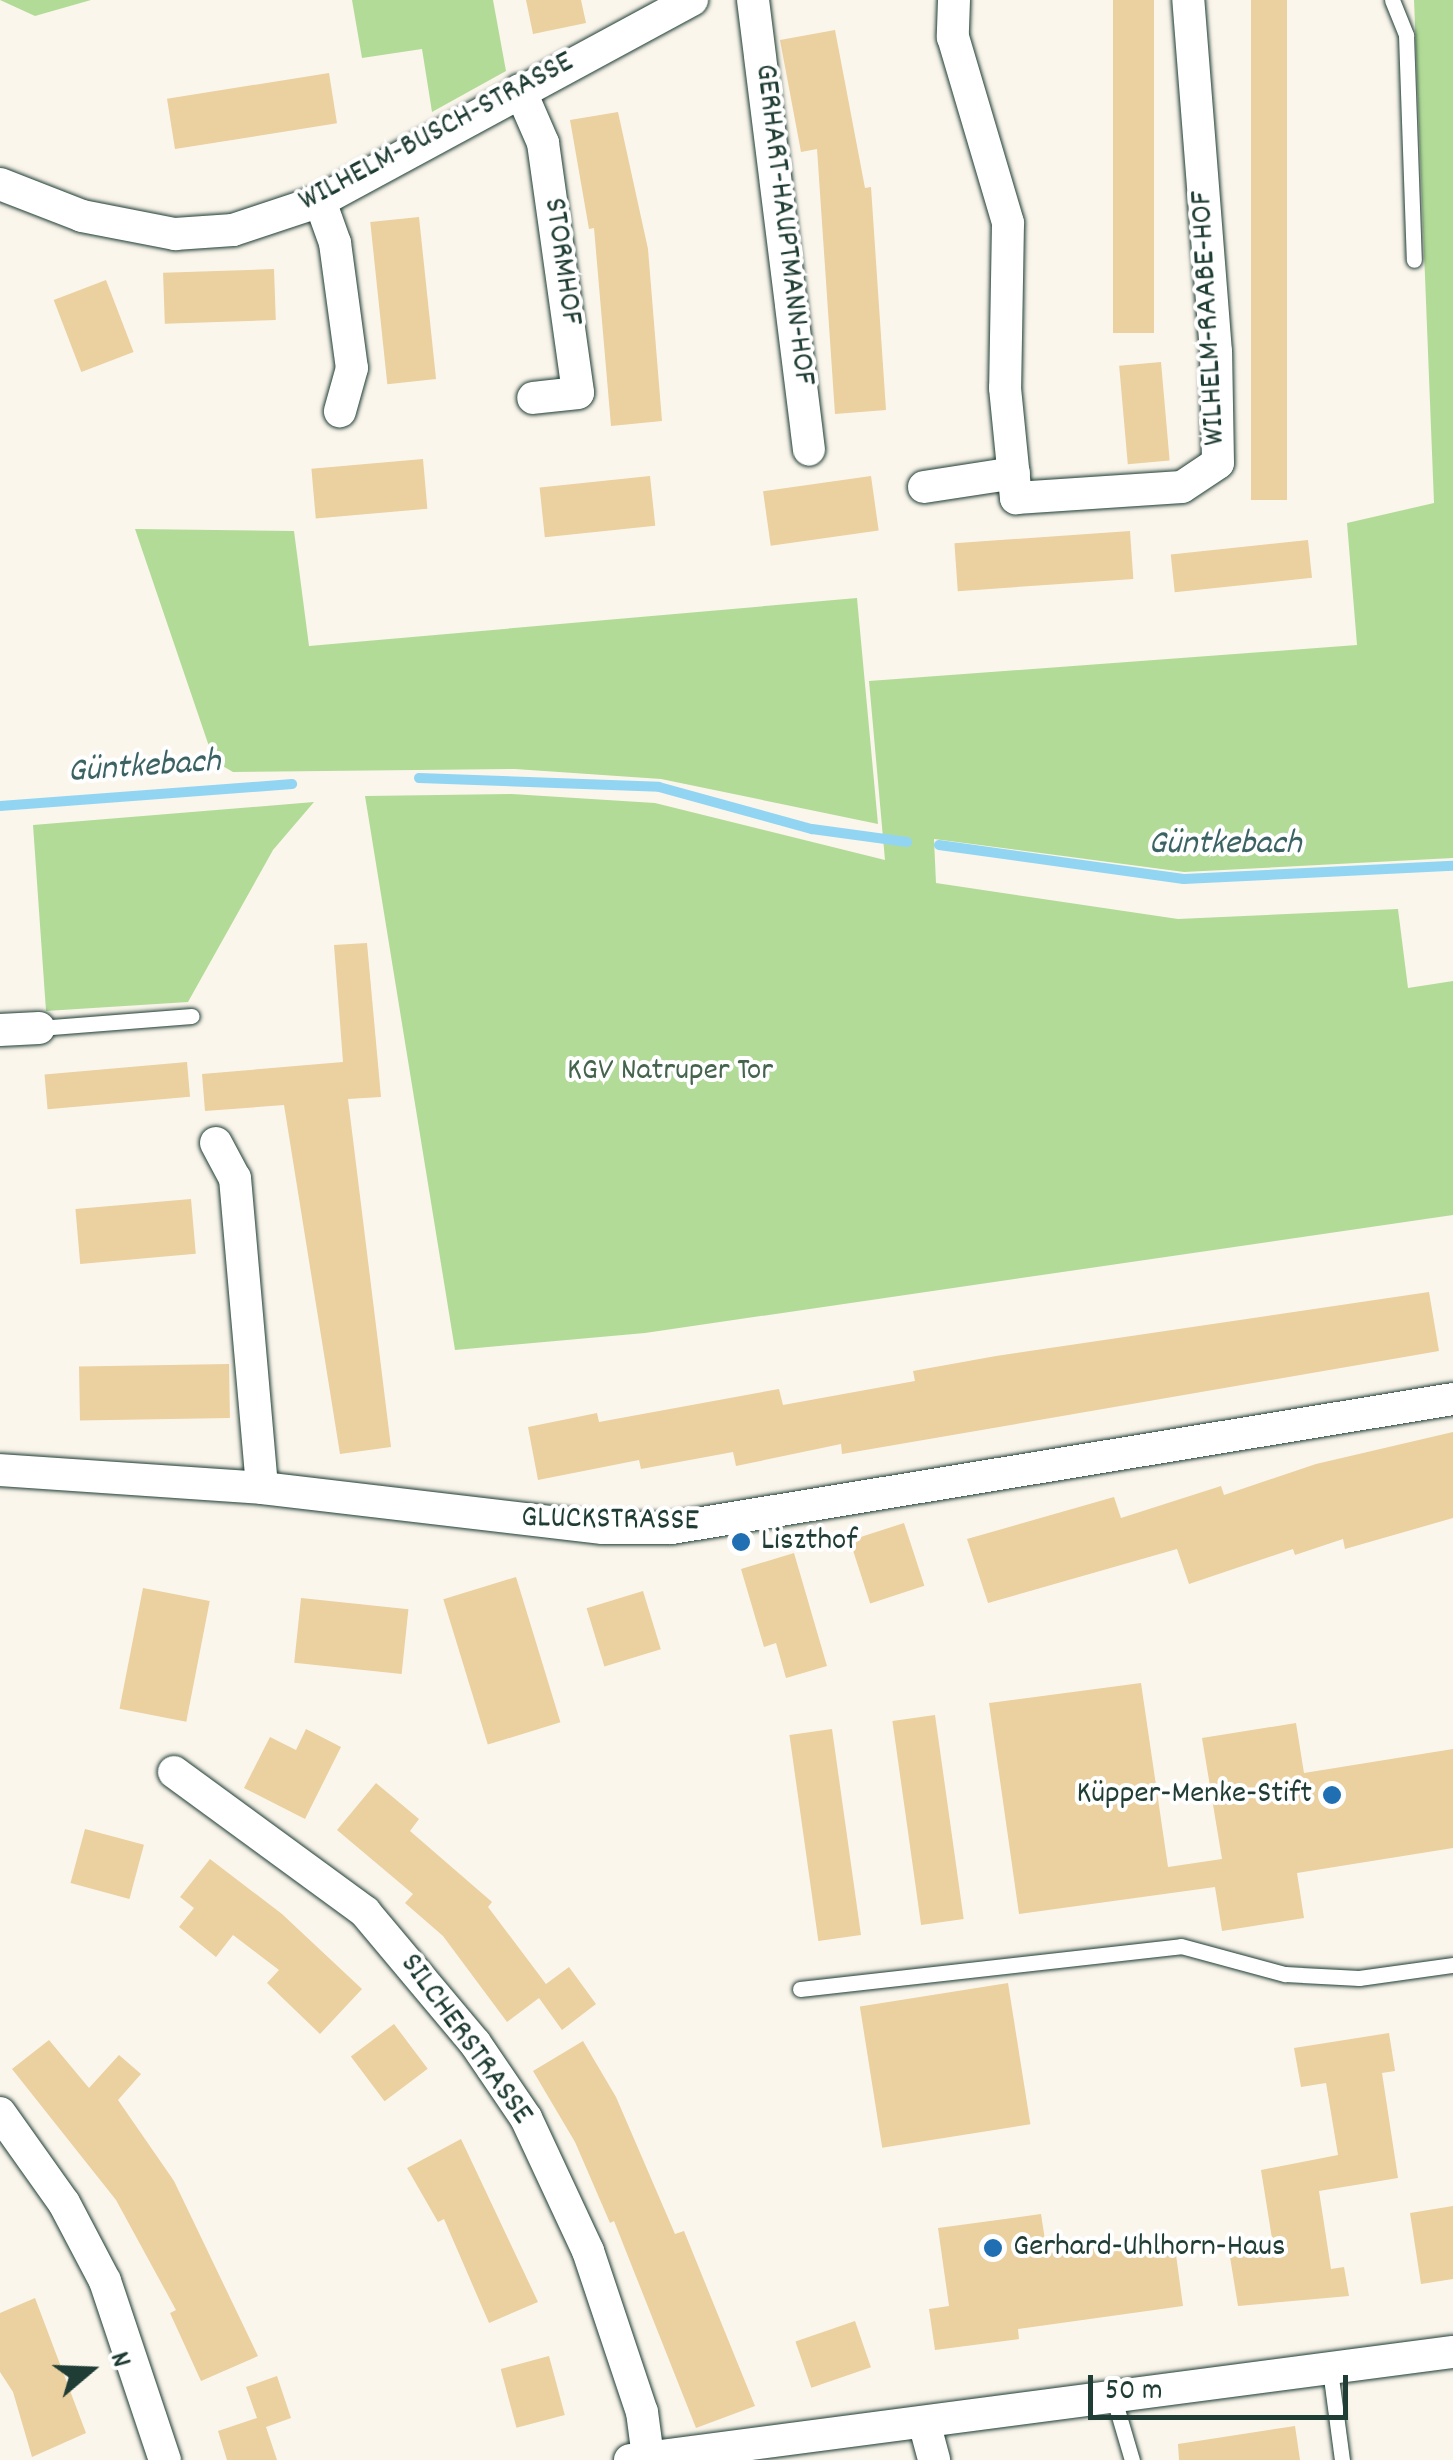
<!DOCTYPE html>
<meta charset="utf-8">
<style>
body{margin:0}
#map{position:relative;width:1453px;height:2460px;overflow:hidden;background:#fbf6ec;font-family:Dekko,sans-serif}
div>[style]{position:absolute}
.green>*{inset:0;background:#b2db98}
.stream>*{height:10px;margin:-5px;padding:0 5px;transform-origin:5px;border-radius:5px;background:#92d5f3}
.building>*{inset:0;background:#ebd0a0;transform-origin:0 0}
.roads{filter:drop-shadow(0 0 2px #1f3d34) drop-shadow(0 0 2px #1f3d34)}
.service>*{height:15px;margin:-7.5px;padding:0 7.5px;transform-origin:7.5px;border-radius:7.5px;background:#fff}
.minor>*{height:32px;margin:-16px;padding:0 16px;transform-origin:16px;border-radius:16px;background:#fff}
.dots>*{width:28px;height:28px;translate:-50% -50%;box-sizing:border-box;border:5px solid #fff;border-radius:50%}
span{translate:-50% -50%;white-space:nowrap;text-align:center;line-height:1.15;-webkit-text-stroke:8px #fff;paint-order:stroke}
.street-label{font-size:32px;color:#1f3d34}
.park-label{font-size:32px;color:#44644d}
.poi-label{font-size:32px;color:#1f3d34}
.left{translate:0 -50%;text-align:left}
.right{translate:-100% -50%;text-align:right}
.water-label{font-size:35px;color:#3c6364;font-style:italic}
.north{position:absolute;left:40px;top:2320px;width:100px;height:100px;-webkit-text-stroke:8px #fff;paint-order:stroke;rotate:71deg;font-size:28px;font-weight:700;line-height:40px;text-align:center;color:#1f3d34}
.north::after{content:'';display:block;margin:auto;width:35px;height:45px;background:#1f3d34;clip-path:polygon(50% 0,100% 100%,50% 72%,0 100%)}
.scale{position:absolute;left:1088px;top:2375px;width:260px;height:45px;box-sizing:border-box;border:5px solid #1f3d34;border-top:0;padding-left:12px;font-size:30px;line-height:35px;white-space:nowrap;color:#1f3d34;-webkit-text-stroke:8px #fff;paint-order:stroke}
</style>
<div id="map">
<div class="green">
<i style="clip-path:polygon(0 0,91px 0,35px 16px)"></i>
<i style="clip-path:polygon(352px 0,493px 0,506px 71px,432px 112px,422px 49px,362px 58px)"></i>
<i style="clip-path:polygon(1414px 0,1453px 0,1453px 858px,1184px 872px,934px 839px,936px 883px,1178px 919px,1398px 909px,1408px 988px,1453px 981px,1453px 1215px,645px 1333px,455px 1350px,365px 796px,512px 794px,655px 803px,885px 860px,869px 681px,1357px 645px,1347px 523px,1434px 503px)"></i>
<i style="clip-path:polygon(135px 529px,294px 531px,309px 646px,857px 598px,878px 824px,661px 779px,515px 769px,233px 772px,214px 761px)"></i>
<i style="clip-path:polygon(314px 802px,273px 850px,188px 1002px,46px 1011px,33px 825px)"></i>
</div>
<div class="stream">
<i style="left:419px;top:778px;width:240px;rotate:2.1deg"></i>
<i style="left:659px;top:787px;width:159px;rotate:15.4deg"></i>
<i style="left:812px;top:829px;width:96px;rotate:7.8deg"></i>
<i style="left:0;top:806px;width:293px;rotate:-4.3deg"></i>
<i style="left:939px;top:845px;width:247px;rotate:7.9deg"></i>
<i style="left:1184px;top:879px;width:269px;rotate:-2.8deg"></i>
</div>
<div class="building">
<i style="clip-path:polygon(526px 0,581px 0,586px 23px,533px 34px)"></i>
<i style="left:1113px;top:0;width:41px;height:333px"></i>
<i style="left:1251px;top:0;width:36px;height:500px"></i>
<i style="clip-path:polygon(835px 30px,865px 188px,871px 187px,886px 410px,835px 414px,817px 149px,801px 152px,780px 40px)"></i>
<i style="left:329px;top:73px;width:51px;height:164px;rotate:81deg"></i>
<i style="clip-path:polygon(618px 112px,648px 249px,662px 421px,611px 426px,594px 228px,589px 229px,570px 120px)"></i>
<i style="left:419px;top:217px;width:163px;height:49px;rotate:84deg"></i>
<i style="left:274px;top:269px;width:51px;height:111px;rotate:88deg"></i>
<i style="left:106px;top:280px;width:77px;height:56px;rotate:69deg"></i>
<i style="left:1161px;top:362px;width:99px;height:42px;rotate:85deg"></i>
<i style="left:423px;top:459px;width:50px;height:112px;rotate:85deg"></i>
<i style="left:650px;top:476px;width:50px;height:111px;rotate:84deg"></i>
<i style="left:871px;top:476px;width:55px;height:109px;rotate:82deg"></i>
<i style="left:1130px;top:531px;width:48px;height:176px;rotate:86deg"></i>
<i style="left:1308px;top:540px;width:38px;height:138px;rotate:84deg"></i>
<i style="clip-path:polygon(367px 943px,381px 1097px,348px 1099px,391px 1447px,340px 1454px,284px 1105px,205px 1111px,202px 1074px,343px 1062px,334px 945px)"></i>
<i style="left:187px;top:1062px;width:35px;height:143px;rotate:85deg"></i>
<i style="left:191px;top:1199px;width:55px;height:116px;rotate:85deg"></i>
<i style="clip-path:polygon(1429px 1292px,1439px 1351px,842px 1454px,841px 1444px,736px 1466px,733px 1452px,641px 1469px,639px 1460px,538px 1480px,528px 1427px,597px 1413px,599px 1422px,779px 1389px,783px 1405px,915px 1381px,913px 1371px,996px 1356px)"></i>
<i style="left:229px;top:1364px;width:54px;height:150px;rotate:89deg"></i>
<i style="clip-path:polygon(1453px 1432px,1453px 1518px,1345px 1549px,1343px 1539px,1295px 1555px,1293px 1549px,1189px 1584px,1177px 1549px,988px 1603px,967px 1539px,1114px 1497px,1121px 1518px,1221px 1486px,1224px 1495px,1316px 1464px)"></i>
<i style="left:904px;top:1523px;width:66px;height:57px;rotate:72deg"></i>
<i style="clip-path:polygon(794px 1553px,827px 1666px,786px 1678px,776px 1643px,764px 1647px,741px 1569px)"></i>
<i style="left:516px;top:1577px;width:152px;height:76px;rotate:73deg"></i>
<i style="left:143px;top:1588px;width:68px;height:123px;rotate:11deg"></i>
<i style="left:643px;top:1591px;width:61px;height:59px;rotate:73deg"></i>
<i style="left:301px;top:1598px;width:108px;height:65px;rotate:6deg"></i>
<i style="clip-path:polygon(1141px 1683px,1168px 1867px,1222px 1859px,1202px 1738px,1296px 1723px,1304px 1773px,1453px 1749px,1453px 1848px,1297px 1873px,1304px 1918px,1222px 1931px,1215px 1887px,1019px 1914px,989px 1703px)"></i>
<i style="left:935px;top:1715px;width:206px;height:43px;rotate:82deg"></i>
<i style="clip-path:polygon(306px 1729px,341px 1747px,305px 1819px,244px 1788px,270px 1737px,296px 1750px)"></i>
<i style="left:832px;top:1729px;width:208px;height:43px;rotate:82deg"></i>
<i style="clip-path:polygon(376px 1783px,419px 1819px,410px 1831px,492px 1902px,488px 1907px,546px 1984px,569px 1967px,596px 2004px,562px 2030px,539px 1998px,507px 2022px,443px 1936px,405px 1903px,413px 1894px,337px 1830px)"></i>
<i style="left:85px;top:1829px;width:61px;height:56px;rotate:15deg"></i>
<i style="clip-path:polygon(210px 1859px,282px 1914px,362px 1989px,320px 2034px,267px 1983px,279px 1970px,233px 1935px,216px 1957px,179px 1927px,194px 1908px,180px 1897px)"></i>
<i style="left:1008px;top:1983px;width:143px;height:150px;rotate:81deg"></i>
<i style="left:394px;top:2024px;width:56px;height:54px;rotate:53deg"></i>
<i style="clip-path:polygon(1389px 2033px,1395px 2071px,1382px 2073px,1398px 2178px,1319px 2191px,1331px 2269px,1344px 2267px,1349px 2296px,1238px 2306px,1230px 2257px,1274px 2251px,1261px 2170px,1338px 2155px,1326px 2083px,1301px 2087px,1294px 2048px)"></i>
<i style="clip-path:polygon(49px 2040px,89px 2088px,119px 2055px,141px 2074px,118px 2100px,174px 2181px,258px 2356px,201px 2381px,170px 2313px,176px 2310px,116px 2200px,12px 2069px)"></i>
<i style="clip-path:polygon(583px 2041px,616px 2097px,675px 2234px,684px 2231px,755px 2406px,696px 2428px,614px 2221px,610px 2223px,575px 2142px,533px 2071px)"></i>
<i style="clip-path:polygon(461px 2139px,538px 2302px,489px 2323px,444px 2219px,438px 2222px,407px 2168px)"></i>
<i style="clip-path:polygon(1453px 2206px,1453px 2279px,1421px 2284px,1410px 2213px)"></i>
<i style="clip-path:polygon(1041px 2214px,1047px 2253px,1174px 2240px,1183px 2306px,1018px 2329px,1019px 2339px,935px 2350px,929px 2309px,949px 2306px,938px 2228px)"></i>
<i style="clip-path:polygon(35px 2298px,86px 2433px,32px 2457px,13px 2392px,0 2372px,0 2313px)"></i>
<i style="left:855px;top:2321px;width:49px;height:63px;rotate:71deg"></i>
<i style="left:549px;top:2356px;width:61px;height:50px;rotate:75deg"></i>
<i style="clip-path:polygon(277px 2376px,291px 2418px,266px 2427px,277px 2460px,227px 2460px,218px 2431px,257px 2418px,246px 2387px)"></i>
<i style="clip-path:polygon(1295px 2426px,1300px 2460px,1179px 2460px,1178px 2444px)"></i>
</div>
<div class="roads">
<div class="service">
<i style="left:1392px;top:0;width:38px;rotate:68deg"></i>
<i style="left:1406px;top:35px;width:225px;rotate:88deg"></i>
<i style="left:39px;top:1028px;width:153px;rotate:-4.5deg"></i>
<i style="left:800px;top:1989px;width:383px;rotate:-6.4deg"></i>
<i style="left:1181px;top:1946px;width:108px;rotate:15.1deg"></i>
<i style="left:1285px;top:1974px;width:74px;rotate:3.1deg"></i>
<i style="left:1359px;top:1978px;width:95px;rotate:-7.9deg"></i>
<i style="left:1330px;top:2370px;width:91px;rotate:82.4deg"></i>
<i style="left:1114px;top:2399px;width:64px;rotate:73.6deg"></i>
</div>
<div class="minor">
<i style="left:753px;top:0;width:453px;rotate:82.9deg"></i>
<i style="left:954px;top:0;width:37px;rotate:92deg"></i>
<i style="left:953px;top:37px;width:194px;rotate:73.5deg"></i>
<i style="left:1008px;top:223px;width:165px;rotate:91deg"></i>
<i style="left:1005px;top:388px;width:111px;rotate:84.3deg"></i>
<i style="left:1016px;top:498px;width:166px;rotate:-3.8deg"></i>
<i style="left:1182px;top:487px;width:43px;rotate:-33.7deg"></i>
<i style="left:1218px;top:463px;width:111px;rotate:-91deg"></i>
<i style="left:1216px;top:352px;width:353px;rotate:-94.5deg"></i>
<i style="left:520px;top:90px;width:58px;rotate:66.5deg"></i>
<i style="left:543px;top:143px;width:252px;rotate:82deg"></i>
<i style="left:578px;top:393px;width:45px;rotate:173.7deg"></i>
<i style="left:0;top:184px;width:88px;rotate:21.3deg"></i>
<i style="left:82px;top:216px;width:95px;rotate:11deg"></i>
<i style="left:175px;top:234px;width:58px;rotate:-3.9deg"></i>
<i style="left:233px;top:230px;width:92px;rotate:-18.4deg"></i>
<i style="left:320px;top:201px;width:423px;rotate:-28.4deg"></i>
<i style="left:320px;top:201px;width:45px;rotate:70.3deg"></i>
<i style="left:335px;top:243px;width:126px;rotate:82.3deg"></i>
<i style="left:352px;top:368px;width:45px;rotate:105.6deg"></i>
<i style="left:924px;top:487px;width:91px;rotate:-8.8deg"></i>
<i style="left:0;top:1030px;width:39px;rotate:-3deg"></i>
<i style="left:216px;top:1143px;width:40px;rotate:62deg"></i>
<i style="left:235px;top:1178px;width:311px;rotate:85deg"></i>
<i style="left:0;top:1470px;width:263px;rotate:3.9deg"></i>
<i style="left:262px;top:1488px;width:343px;rotate:6.7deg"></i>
<i style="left:603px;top:1528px;width:69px"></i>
<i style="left:672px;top:1528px;width:792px;rotate:-9.38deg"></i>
<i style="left:174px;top:1772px;width:237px;rotate:36.2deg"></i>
<i style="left:365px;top:1912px;width:171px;rotate:50deg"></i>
<i style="left:475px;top:2043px;width:91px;rotate:55.8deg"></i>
<i style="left:526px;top:2118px;width:147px;rotate:65deg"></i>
<i style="left:588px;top:2251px;width:170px;rotate:71.5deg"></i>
<i style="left:642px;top:2412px;width:45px;rotate:82.4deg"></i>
<i style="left:0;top:2113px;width:110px;rotate:54.6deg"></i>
<i style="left:64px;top:2203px;width:88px;rotate:62.3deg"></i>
<i style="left:105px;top:2281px;width:189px;rotate:71.5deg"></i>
<i style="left:924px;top:2422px;width:39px;rotate:75deg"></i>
<i style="left:630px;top:2460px;width:830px;rotate:-7.48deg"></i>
</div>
</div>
<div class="dots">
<i style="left:741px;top:1542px;background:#1f6fb2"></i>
<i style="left:1332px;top:1795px;background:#1f6fb2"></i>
<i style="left:993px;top:2248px;background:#1f6fb2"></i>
</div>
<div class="street-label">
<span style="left:437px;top:133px;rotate:-28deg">WILHELM-BUSCH-STRASSE</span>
<span style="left:783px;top:225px;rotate:83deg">GERHART-HAUPTMANN-HOF</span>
<span style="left:561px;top:262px;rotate:82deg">STORMHOF</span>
<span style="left:1210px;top:318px;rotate:-93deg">WILHELM-RAABE-HOF</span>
<span style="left:610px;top:1521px;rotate:1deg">GLUCKSTRASSE</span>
<span style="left:465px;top:2040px;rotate:54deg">SILCHERSTRASSE</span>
</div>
<div class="park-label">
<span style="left:670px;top:1072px">KGV Natruper Tor</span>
</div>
<div class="poi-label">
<span class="left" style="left:761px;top:1542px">Liszthof</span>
<span class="right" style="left:1312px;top:1795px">Küpper-Menke-Stift</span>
<span class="left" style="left:1013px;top:2248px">Gerhard-Uhlhorn-Haus</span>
</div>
<div class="water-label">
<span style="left:144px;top:768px;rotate:-4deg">Güntkebach</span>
<span style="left:1225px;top:845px">Güntkebach</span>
</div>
<div class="north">N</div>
<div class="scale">50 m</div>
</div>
